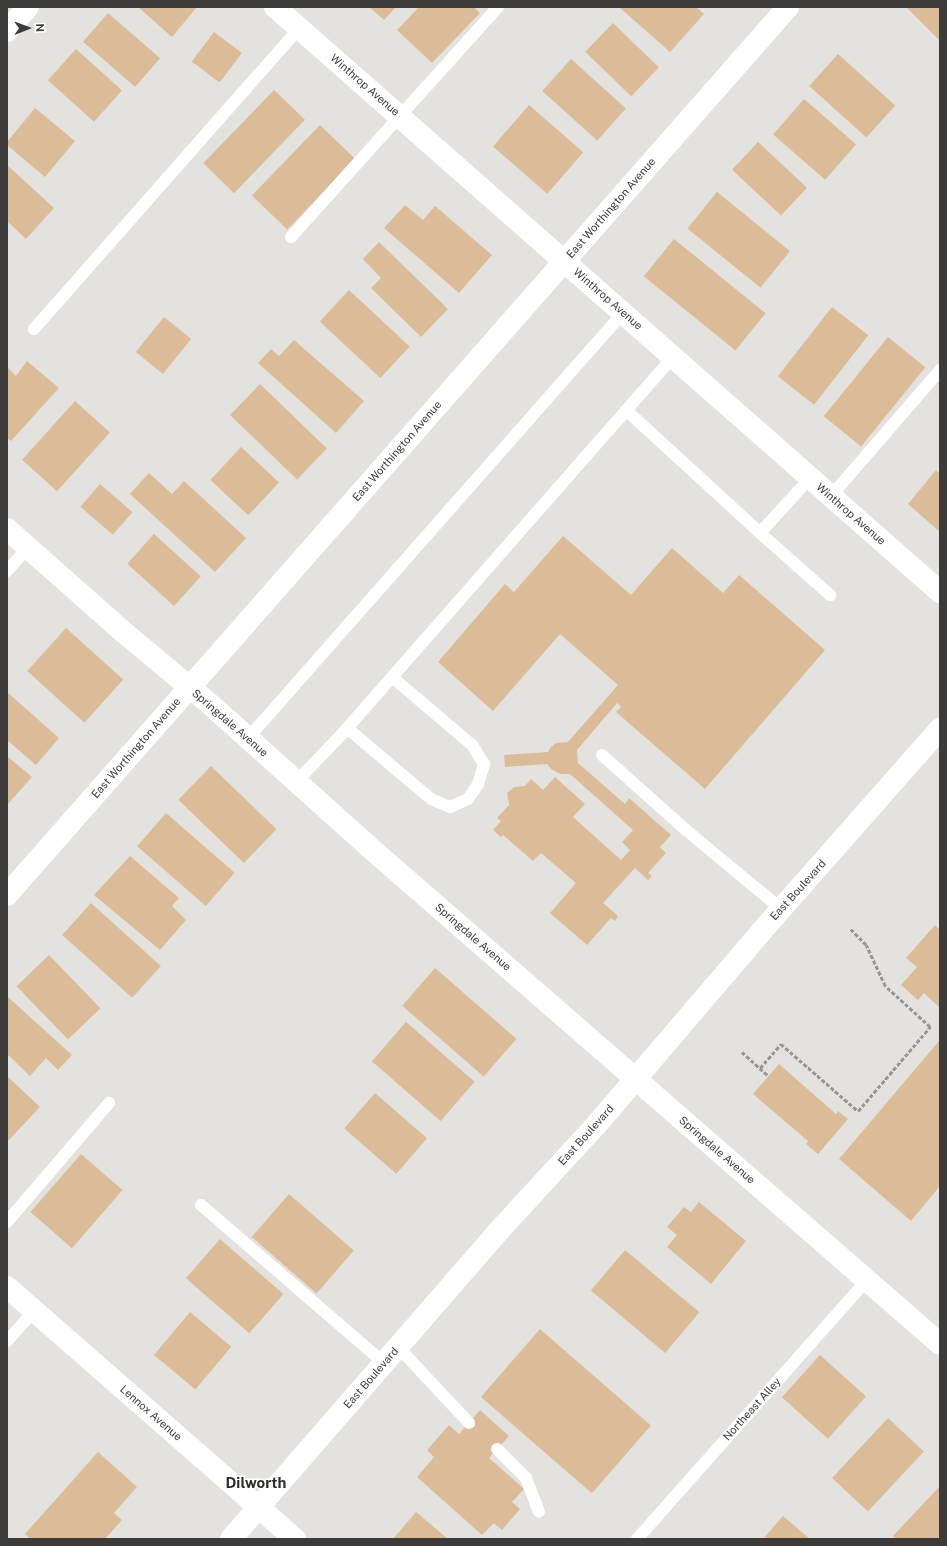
<!DOCTYPE html>
<style>
body{margin:0}
#map{position:relative;width:947px;height:1546px;overflow:hidden;background:#e3e2de;font-family:"Public Sans",sans-serif}
div>[style]{position:absolute}
.building>*{inset:0;background:#dcbc98;transform-origin:0 0}
.path>*{height:2.5px;margin-top:-1.25px;transform-origin:0;background:repeating-linear-gradient(90deg,#969592 0 4px,transparent 0 6px)}
.lane>*{height:12px;margin:-6px;padding:0 6px;transform-origin:6px;border-radius:6px;background:#fff}
.street>*{height:22px;margin:-11px;padding:0 11px;transform-origin:11px;border-radius:11px;background:#fff}
.secondary>*{height:22px;margin:-11px;padding:0 11px;transform-origin:11px;border-radius:11px;background:#fff}
span{translate:-50% -50%;white-space:nowrap;text-align:center;line-height:1.15;-webkit-text-stroke:3px #fff;paint-order:stroke}
.street-label{font-size:11px;color:#3c3b3a}
.district-label{font-size:15px;color:#2d2c2a;font-weight:700}
.frame{position:absolute;inset:0;border:8px solid #3c3b3a;pointer-events:none}
.north{position:absolute;left:8px;top:8px;width:40px;height:40px;-webkit-text-stroke:3px #fff;paint-order:stroke;rotate:89deg;font-size:11px;font-weight:700;line-height:16px;text-align:center;color:#3c3b3a}
.north::after{content:'';display:block;margin:auto;width:14px;height:18px;background:#3c3b3a;clip-path:polygon(50% 0,100% 100%,50% 72%,0 100%)}
</style>
<div id="map">
<div class="building">
<i style="clip-path:polygon(138px 7px,197px 7px,172px 37px)"></i>
<i style="clip-path:polygon(369px 7px,396px 7px,384px 20px)"></i>
<i style="clip-path:polygon(419px 7px,474px 7px,480px 13px,432px 63px,397px 30px)"></i>
<i style="clip-path:polygon(619px 7px,696px 7px,704px 14px,670px 52px)"></i>
<i style="clip-path:polygon(906px 7px,940px 7px,940px 41px)"></i>
<i style="left:108px;top:13px;width:69px;height:38px;rotate:41deg"></i>
<i style="left:613px;top:23px;width:64px;height:40px;rotate:44deg"></i>
<i style="left:214px;top:32px;width:35px;height:37px;rotate:37deg"></i>
<i style="left:76px;top:49px;width:62px;height:42px;rotate:42deg"></i>
<i style="left:838px;top:54px;width:77px;height:43px;rotate:42deg"></i>
<i style="left:571px;top:59px;width:74px;height:43px;rotate:42deg"></i>
<i style="left:274px;top:90px;width:43px;height:102px;rotate:44deg"></i>
<i style="left:804px;top:99px;width:69px;height:47px;rotate:41deg"></i>
<i style="left:529px;top:105px;width:72px;height:55px;rotate:41deg"></i>
<i style="clip-path:polygon(35px 108px,75px 141px,45px 177px,7px 145px,7px 142px)"></i>
<i style="left:320px;top:125px;width:49px;height:98px;rotate:44deg"></i>
<i style="left:758px;top:142px;width:67px;height:38px;rotate:43deg"></i>
<i style="clip-path:polygon(7px 165px,54px 208px,26px 239px,7px 221px)"></i>
<i style="left:717px;top:192px;width:94px;height:47px;rotate:39deg"></i>
<i style="clip-path:polygon(405px 205px,423px 220px,435px 206px,492px 255px,459px 293px,384px 228px)"></i>
<i style="left:674px;top:239px;width:118px;height:48px;rotate:39deg"></i>
<i style="clip-path:polygon(379px 242px,448px 309px,421px 337px,371px 288px,381px 278px,363px 259px)"></i>
<i style="left:349px;top:290px;width:83px;height:43px;rotate:43deg"></i>
<i style="left:832px;top:307px;width:46px;height:88px;rotate:38deg"></i>
<i style="left:164px;top:317px;width:35px;height:45px;rotate:39deg"></i>
<i style="left:888px;top:337px;width:48px;height:102px;rotate:39deg"></i>
<i style="clip-path:polygon(294px 340px,364px 401px,336px 433px,258px 363px,271px 349px,279px 356px)"></i>
<i style="clip-path:polygon(27px 361px,59px 388px,11px 441px,7px 438px,7px 367px,16px 376px)"></i>
<i style="left:260px;top:384px;width:93px;height:43px;rotate:44deg"></i>
<i style="left:75px;top:401px;width:47px;height:79px;rotate:42deg"></i>
<i style="left:241px;top:447px;width:52px;height:45px;rotate:43deg"></i>
<i style="clip-path:polygon(936px 470px,940px 474px,940px 532px,908px 504px)"></i>
<i style="clip-path:polygon(149px 473px,172px 494px,184px 481px,246px 538px,215px 572px,130px 494px)"></i>
<i style="left:100px;top:484px;width:43px;height:30px;rotate:41deg"></i>
<i style="left:154px;top:534px;width:63px;height:40px;rotate:42deg"></i>
<i style="clip-path:polygon(563px 536px,631px 595px,672px 548px,723px 593px,739px 575px,825px 650px,705px 789px,616px 712px,621px 707px,617px 703px,577px 750px,578px 763px,625px 804px,629px 798px,671px 835px,660px 847px,666px 853px,648px 873px,652px 876px,648px 880px,635px 868px,603px 903px,618px 916px,615px 921px,611px 918px,587px 945px,550px 913px,576px 883px,541px 853px,533px 861px,503px 835px,501px 837px,493px 830px,501px 821px,497px 818px,509px 805px,507px 793px,514px 787px,525px 786px,531px 779px,543px 790px,555px 777px,585px 804px,573px 817px,621px 860px,630px 850px,622px 842px,633px 830px,570px 774px,560px 774px,551px 769px,547px 764px,505px 767px,504px 755px,548px 752px,551px 747px,556px 743px,568px 742px,618px 685px,560px 634px,493px 711px,438px 662px,505px 584px,514px 592px)"></i>
<i style="left:66px;top:628px;width:77px;height:58px;rotate:42deg"></i>
<i style="clip-path:polygon(7px 692px,59px 738px,36px 765px,7px 740px)"></i>
<i style="clip-path:polygon(7px 756px,32px 777px,7px 805px)"></i>
<i style="left:211px;top:766px;width:91px;height:47px;rotate:44deg"></i>
<i style="left:166px;top:813px;width:91px;height:44px;rotate:41deg"></i>
<i style="clip-path:polygon(130px 856px,179px 898px,172px 906px,186px 920px,160px 950px,94px 895px)"></i>
<i style="left:91px;top:903px;width:94px;height:43px;rotate:42deg"></i>
<i style="clip-path:polygon(935px 925px,940px 930px,940px 1008px,924px 993px,918px 1000px,901px 985px,917px 967px,906px 958px)"></i>
<i style="left:49px;top:955px;width:74px;height:45px;rotate:46deg"></i>
<i style="left:435px;top:968px;width:108px;height:50px;rotate:41deg"></i>
<i style="clip-path:polygon(8px 997px,72px 1055px,58px 1070px,46px 1058px,30px 1076px,7px 1054px)"></i>
<i style="left:406px;top:1022px;width:91px;height:52px;rotate:41deg"></i>
<i style="clip-path:polygon(939px 1041px,940px 1186px,911px 1221px,839px 1159px)"></i>
<i style="clip-path:polygon(779px 1064px,836px 1114px,838px 1111px,848px 1119px,818px 1154px,806px 1144px,808px 1141px,753px 1094px)"></i>
<i style="clip-path:polygon(7px 1076px,40px 1107px,7px 1142px)"></i>
<i style="left:375px;top:1093px;width:69px;height:47px;rotate:41deg"></i>
<i style="left:81px;top:1154px;width:55px;height:77px;rotate:41deg"></i>
<i style="left:289px;top:1194px;width:86px;height:57px;rotate:41deg"></i>
<i style="clip-path:polygon(699px 1202px,746px 1241px,711px 1284px,667px 1247px,677px 1235px,667px 1227px,684px 1207px,691px 1212px)"></i>
<i style="left:220px;top:1239px;width:84px;height:52px;rotate:41deg"></i>
<i style="left:625px;top:1250px;width:97px;height:53px;rotate:40deg"></i>
<i style="left:190px;top:1312px;width:54px;height:56px;rotate:40deg"></i>
<i style="left:540px;top:1329px;width:147px;height:90px;rotate:41deg"></i>
<i style="left:820px;top:1355px;width:62px;height:57px;rotate:42deg"></i>
<i style="clip-path:polygon(480px 1410px,509px 1436px,489px 1458px,524px 1489px,512px 1502px,520px 1509px,502px 1530px,494px 1523px,482px 1535px,417px 1477px,434px 1457px,427px 1450px,449px 1425px,459px 1434px)"></i>
<i style="left:888px;top:1418px;width:49px;height:82px;rotate:43deg"></i>
<i style="clip-path:polygon(98px 1452px,137px 1487px,114px 1513px,122px 1520px,105px 1539px,30px 1539px,25px 1534px)"></i>
<i style="clip-path:polygon(940px 1486px,940px 1539px,896px 1539px,893px 1536px)"></i>
<i style="clip-path:polygon(416px 1512px,448px 1539px,393px 1539px)"></i>
<i style="clip-path:polygon(783px 1516px,810px 1539px,763px 1539px)"></i>
</div>
<div class="path">
<i style="left:742px;top:1052px;width:36px;rotate:42deg"></i>
<i style="left:760px;top:1068px;width:32px;rotate:-49deg"></i>
<i style="left:781px;top:1044px;width:102px;rotate:41deg"></i>
<i style="left:858px;top:1111px;width:111px;rotate:-49.4deg"></i>
<i style="left:930px;top:1027px;width:61px;rotate:-137.7deg"></i>
<i style="left:885px;top:986px;width:45px;rotate:-114.9deg"></i>
<i style="left:866px;top:945px;width:23px;rotate:-135deg"></i>
</div>
<div class="lane">
<i style="left:291px;top:237px;width:309px;rotate:-48deg"></i>
<i style="left:34px;top:329px;width:401px;rotate:-48.6deg"></i>
<i style="left:626px;top:410px;width:182px;rotate:42.5deg"></i>
<i style="left:810px;top:478px;width:74px;rotate:132.3deg"></i>
<i style="left:760px;top:533px;width:94px;rotate:41.5deg"></i>
<i style="left:831px;top:496px;width:167px;rotate:-49.1deg"></i>
<i style="left:7px;top:571px;width:31px;rotate:-48deg"></i>
<i style="left:347px;top:728px;width:110px;rotate:40.2deg"></i>
<i style="left:431px;top:799px;width:21px;rotate:23deg"></i>
<i style="left:450px;top:807px;width:20px;rotate:-24deg"></i>
<i style="left:468px;top:799px;width:18px;rotate:-56deg"></i>
<i style="left:478px;top:784px;width:21px;rotate:-73deg"></i>
<i style="left:484px;top:764px;width:22px;rotate:-122deg"></i>
<i style="left:472px;top:745px;width:105px;rotate:-139.6deg"></i>
<i style="left:248px;top:738px;width:567px;rotate:-48.58deg"></i>
<i style="left:602px;top:755px;width:113px;rotate:41.8deg"></i>
<i style="left:686px;top:830px;width:124px;rotate:39.7deg"></i>
<i style="left:296px;top:782px;width:66px;rotate:-46.2deg"></i>
<i style="left:342px;top:734px;width:502px;rotate:-48.72deg"></i>
<i style="left:201px;top:1205px;width:242px;rotate:40.8deg"></i>
<i style="left:7px;top:1222px;width:157px;rotate:-49.4deg"></i>
<i style="left:7px;top:1341px;width:40px;rotate:-48deg"></i>
<i style="left:398px;top:1347px;width:104px;rotate:46.9deg"></i>
<i style="left:497px;top:1449px;width:41px;rotate:45deg"></i>
<i style="left:526px;top:1478px;width:36px;rotate:69deg"></i>
<i style="left:637px;top:1539px;width:348px;rotate:-48.4deg"></i>
</div>
<div class="street">
<i style="left:275px;top:7px;width:886px;rotate:41.34deg"></i>
<i style="left:7px;top:529px;width:152px;rotate:41.5deg"></i>
<i style="left:121px;top:630px;width:117px;rotate:39.8deg"></i>
<i style="left:211px;top:705px;width:211px;rotate:41.9deg"></i>
<i style="left:368px;top:846px;width:758px;rotate:41.04deg"></i>
<i style="left:7px;top:895px;width:1183px;rotate:-48.67deg"></i>
<i style="left:7px;top:1287px;width:383px;rotate:41.2deg"></i>
</div>
<div class="secondary">
<i style="left:7px;top:31px;width:32px;rotate:-49deg"></i>
<i style="left:231px;top:1539px;width:403px;rotate:-49deg"></i>
<i style="left:495px;top:1235px;width:151px;rotate:-47.4deg"></i>
<i style="left:597px;top:1124px;width:262px;rotate:-49.5deg"></i>
<i style="left:767px;top:925px;width:261px;rotate:-48.6deg"></i>
</div>
<div class="street-label">
<span style="left:365px;top:85px;rotate:41deg">Winthrop Avenue</span>
<span style="left:611px;top:208px;rotate:-49deg">East Worthington Avenue</span>
<span style="left:608px;top:299px;rotate:41deg">Winthrop Avenue</span>
<span style="left:397px;top:451px;rotate:-49deg">East Worthington Avenue</span>
<span style="left:851px;top:514px;rotate:41deg">Winthrop Avenue</span>
<span style="left:230px;top:723px;rotate:41deg">Springdale Avenue</span>
<span style="left:136px;top:748px;rotate:-49deg">East Worthington Avenue</span>
<span style="left:798px;top:890px;rotate:-48deg">East Boulevard</span>
<span style="left:473px;top:937px;rotate:41deg">Springdale Avenue</span>
<span style="left:586px;top:1135px;rotate:-48deg">East Boulevard</span>
<span style="left:717px;top:1150px;rotate:41deg">Springdale Avenue</span>
<span style="left:371px;top:1378px;rotate:-49deg">East Boulevard</span>
<span style="left:752px;top:1409px;rotate:-48deg">Northeast Alley</span>
<span style="left:151px;top:1413px;rotate:41deg">Lennox Avenue</span>
</div>
<div class="district-label">
<span style="left:256px;top:1483px">Dilworth</span>
</div>
<div class="frame"></div>
<div class="north">N</div>
</div>
